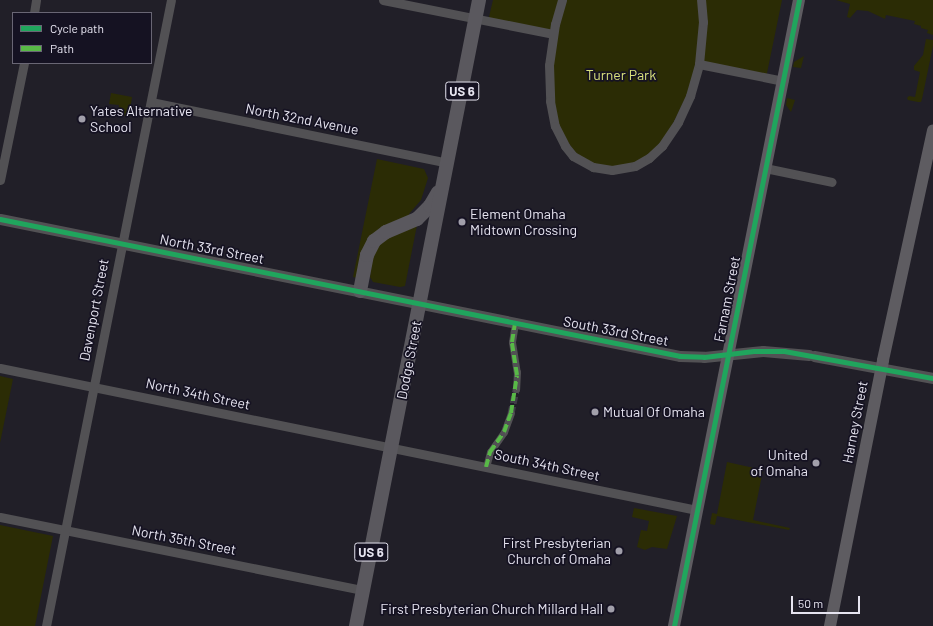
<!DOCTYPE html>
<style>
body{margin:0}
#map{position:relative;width:933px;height:626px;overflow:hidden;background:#211f28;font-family:Barlow,sans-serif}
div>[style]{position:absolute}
.green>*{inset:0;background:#2b2c05}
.pedestrian-tunnel>*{height:7px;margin-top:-3.5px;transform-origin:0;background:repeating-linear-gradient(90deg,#3f3d46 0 7px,transparent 0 10.5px)}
.pedestrian>*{height:7px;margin:-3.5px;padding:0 3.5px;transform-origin:3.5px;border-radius:3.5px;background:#525154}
.minor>*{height:9px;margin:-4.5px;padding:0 4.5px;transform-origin:4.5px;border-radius:4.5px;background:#525154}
.tertiary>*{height:11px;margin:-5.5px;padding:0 5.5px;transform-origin:5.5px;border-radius:5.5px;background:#525154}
.secondary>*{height:12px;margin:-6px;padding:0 6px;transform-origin:6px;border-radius:6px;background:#5e5c61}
.trunk>*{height:14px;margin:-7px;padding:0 7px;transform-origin:7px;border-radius:7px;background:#5a585e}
.quiet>*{height:4px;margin-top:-2px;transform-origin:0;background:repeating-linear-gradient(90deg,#58b947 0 8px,transparent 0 12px)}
.cycleway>*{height:5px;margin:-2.5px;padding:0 2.5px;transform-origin:2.5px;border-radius:2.5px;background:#20a55d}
.dots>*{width:11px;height:11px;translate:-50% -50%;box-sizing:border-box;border:2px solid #151222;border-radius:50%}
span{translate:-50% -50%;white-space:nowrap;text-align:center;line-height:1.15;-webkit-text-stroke:3.5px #151222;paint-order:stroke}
.shield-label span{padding:1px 3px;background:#151222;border:1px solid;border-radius:3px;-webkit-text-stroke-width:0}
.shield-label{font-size:13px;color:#e6e4f0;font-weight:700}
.park-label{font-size:14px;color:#d9e17c}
.poi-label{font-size:14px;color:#e6e4f0}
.left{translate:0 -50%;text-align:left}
.right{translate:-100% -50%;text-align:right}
.street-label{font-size:14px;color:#e6e4f0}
.legend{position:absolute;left:12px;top:12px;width:140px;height:52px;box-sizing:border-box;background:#151222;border:1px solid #696674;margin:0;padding:5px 7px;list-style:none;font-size:12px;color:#e6e4f0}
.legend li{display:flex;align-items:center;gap:8px;height:20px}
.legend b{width:20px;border:1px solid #696674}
.scale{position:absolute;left:791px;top:596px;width:69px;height:18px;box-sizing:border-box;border:2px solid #e6e4f0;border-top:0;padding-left:5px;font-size:12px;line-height:14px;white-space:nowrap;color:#e6e4f0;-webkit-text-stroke:3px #151222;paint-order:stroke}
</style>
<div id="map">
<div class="green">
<i style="clip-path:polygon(493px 0,782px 0,766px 78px,699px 64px,696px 76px,662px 146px,626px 169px,584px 163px,555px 126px,552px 35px,488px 21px)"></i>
<i style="clip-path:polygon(836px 0,933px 0,933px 35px,927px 33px,928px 30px,921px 28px,921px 26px,914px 24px,915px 21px,886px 15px,885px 19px,868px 11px,857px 10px,850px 18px,847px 17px,850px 4px)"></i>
<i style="clip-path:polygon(926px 39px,933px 40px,933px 46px,922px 99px,921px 102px,918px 102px,908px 100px,907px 98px,909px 96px,915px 97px,920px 72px,914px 70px,914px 66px,923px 55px)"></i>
<i style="clip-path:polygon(804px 56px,801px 68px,793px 67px,794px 62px)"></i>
<i style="clip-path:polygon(111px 93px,132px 97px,129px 117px,118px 114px,119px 105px,109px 104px)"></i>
<i style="clip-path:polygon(787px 98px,795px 100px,791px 112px,786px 105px)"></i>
<i style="clip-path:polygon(377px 159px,424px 169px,428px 178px,421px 200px,409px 214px,412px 218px,386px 228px,357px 278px,353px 277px)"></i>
<i style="clip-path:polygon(417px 225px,405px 286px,400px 287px,373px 282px,370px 277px,375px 244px)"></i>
<i style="clip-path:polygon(0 376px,13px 379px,0 443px)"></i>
<i style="clip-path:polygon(727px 462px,763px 470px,753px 520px,790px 528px,789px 530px,717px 516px,715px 525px,710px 524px,712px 513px,717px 514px)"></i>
<i style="clip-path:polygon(634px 508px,677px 516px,667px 549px,652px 547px,645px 550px,637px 547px,641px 530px,647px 531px,649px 521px,632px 517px)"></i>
<i style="clip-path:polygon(0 525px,53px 536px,35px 626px,0 626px)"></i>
</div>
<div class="pedestrian-tunnel">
<i style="left:511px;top:413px;width:25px;rotate:-78deg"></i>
</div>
<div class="pedestrian">
<i style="left:515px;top:323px;width:19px;rotate:99deg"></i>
<i style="left:512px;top:342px;width:30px;rotate:81deg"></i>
<i style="left:517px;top:372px;width:17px;rotate:93deg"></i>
<i style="left:486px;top:467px;width:16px;rotate:-75deg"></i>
<i style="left:490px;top:452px;width:24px;rotate:-55deg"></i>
<i style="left:504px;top:432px;width:20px;rotate:-70deg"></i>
</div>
<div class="minor">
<i style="left:383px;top:0;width:173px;rotate:11.3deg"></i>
<i style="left:562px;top:0;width:25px;rotate:106deg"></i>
<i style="left:555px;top:24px;width:41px;rotate:98.3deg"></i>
<i style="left:549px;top:65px;width:36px;rotate:88deg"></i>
<i style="left:550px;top:101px;width:25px;rotate:79deg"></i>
<i style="left:555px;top:126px;width:22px;rotate:63deg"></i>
<i style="left:565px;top:146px;width:13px;rotate:51deg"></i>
<i style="left:573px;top:156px;width:23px;rotate:29deg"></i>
<i style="left:593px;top:167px;width:19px;rotate:9deg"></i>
<i style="left:612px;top:170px;width:23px;rotate:-10deg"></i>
<i style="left:635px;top:166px;width:16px;rotate:-30deg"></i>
<i style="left:649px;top:158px;width:18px;rotate:-43deg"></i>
<i style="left:662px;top:146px;width:29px;rotate:-56deg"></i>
<i style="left:678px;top:122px;width:29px;rotate:-65deg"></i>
<i style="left:690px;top:96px;width:33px;rotate:-74deg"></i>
<i style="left:699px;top:64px;width:42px;rotate:-84.6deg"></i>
<i style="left:703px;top:22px;width:22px;rotate:-95deg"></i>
<i style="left:34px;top:13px;width:13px;rotate:-81deg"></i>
<i style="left:699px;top:64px;width:86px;rotate:11.4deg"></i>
<i style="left:151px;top:102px;width:303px;rotate:11.6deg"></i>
<i style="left:765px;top:168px;width:68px;rotate:11.8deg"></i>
<i style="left:0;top:180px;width:119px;rotate:-78.4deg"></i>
<i style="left:0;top:368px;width:711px;rotate:11.52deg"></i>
<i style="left:0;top:517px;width:370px;rotate:11.4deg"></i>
<i style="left:46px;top:626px;width:638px;rotate:-78.71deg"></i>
</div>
<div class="tertiary">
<i style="left:0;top:219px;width:694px;rotate:11.39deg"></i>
<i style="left:680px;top:356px;width:24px;rotate:2deg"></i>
<i style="left:704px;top:357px;width:59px;rotate:-5.8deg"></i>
<i style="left:763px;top:351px;width:46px;rotate:5deg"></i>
<i style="left:814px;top:356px;width:121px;rotate:10.5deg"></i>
</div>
<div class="secondary">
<i style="left:674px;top:626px;width:638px;rotate:-78.71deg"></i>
<i style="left:830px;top:626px;width:271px;rotate:-78.7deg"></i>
<i style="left:883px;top:360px;width:235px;rotate:-77.7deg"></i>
</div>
<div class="trunk">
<i style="left:360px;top:291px;width:37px;rotate:-79deg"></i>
<i style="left:367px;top:255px;width:16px;rotate:-63deg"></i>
<i style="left:374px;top:241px;width:15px;rotate:-37deg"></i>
<i style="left:386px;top:232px;width:34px;rotate:-23deg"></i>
<i style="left:417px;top:219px;width:18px;rotate:-45deg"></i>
<i style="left:430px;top:206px;width:16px;rotate:-60deg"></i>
<i style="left:356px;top:626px;width:638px;rotate:-78.88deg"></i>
</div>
<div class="quiet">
<i style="left:486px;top:467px;width:16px;rotate:-75deg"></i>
<i style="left:490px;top:452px;width:24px;rotate:-55deg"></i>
<i style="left:504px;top:432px;width:20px;rotate:-70deg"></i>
<i style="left:511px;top:413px;width:38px;rotate:-81deg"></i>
<i style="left:517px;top:375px;width:33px;rotate:-99deg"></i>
<i style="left:512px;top:342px;width:19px;rotate:-81deg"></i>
</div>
<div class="cycleway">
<i style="left:0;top:219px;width:694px;rotate:11.39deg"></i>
<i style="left:680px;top:356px;width:24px;rotate:2deg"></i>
<i style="left:704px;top:357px;width:50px;rotate:-6.8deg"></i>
<i style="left:754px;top:351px;width:30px"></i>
<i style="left:784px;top:351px;width:151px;rotate:10.3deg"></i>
<i style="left:674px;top:626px;width:638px;rotate:-78.71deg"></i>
</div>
<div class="dots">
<i style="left:82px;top:119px;background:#a19faa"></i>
<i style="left:462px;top:222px;background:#a19faa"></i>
<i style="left:595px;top:412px;background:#a19faa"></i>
<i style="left:816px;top:463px;background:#a19faa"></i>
<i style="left:619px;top:551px;background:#a19faa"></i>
<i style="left:611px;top:609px;background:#a19faa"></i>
</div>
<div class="shield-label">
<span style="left:462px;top:91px">US 6</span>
<span style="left:371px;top:552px">US 6</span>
</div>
<div class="park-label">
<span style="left:621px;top:75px">Turner Park</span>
</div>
<div class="poi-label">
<span class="left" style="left:90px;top:119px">Yates Alternative<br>School</span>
<span class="left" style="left:470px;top:222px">Element Omaha<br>Midtown Crossing</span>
<span class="left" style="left:603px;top:412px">Mutual Of Omaha</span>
<span class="right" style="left:808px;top:463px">United<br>of Omaha</span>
<span class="right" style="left:611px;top:551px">First Presbyterian<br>Church of Omaha</span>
<span class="right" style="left:603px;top:609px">First Presbyterian Church Millard Hall</span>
</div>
<div class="street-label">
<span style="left:302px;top:119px;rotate:11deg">North 32nd Avenue</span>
<span style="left:212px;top:249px;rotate:11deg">North 33rd Street</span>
<span style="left:727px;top:299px;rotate:-79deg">Farnam Street</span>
<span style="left:94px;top:310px;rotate:-79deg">Davenport Street</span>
<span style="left:616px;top:331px;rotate:11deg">South 33rd Street</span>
<span style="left:409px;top:360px;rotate:-79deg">Dodge Street</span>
<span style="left:198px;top:394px;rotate:12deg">North 34th Street</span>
<span style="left:855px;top:422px;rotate:-79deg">Harney Street</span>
<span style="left:547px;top:465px;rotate:12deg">South 34th Street</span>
<span style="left:184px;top:540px;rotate:11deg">North 35th Street</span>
</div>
<ul class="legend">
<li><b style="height:5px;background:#20a55d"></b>Cycle path</li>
<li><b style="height:5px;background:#58b947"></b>Path</li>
</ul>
<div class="scale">50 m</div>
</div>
